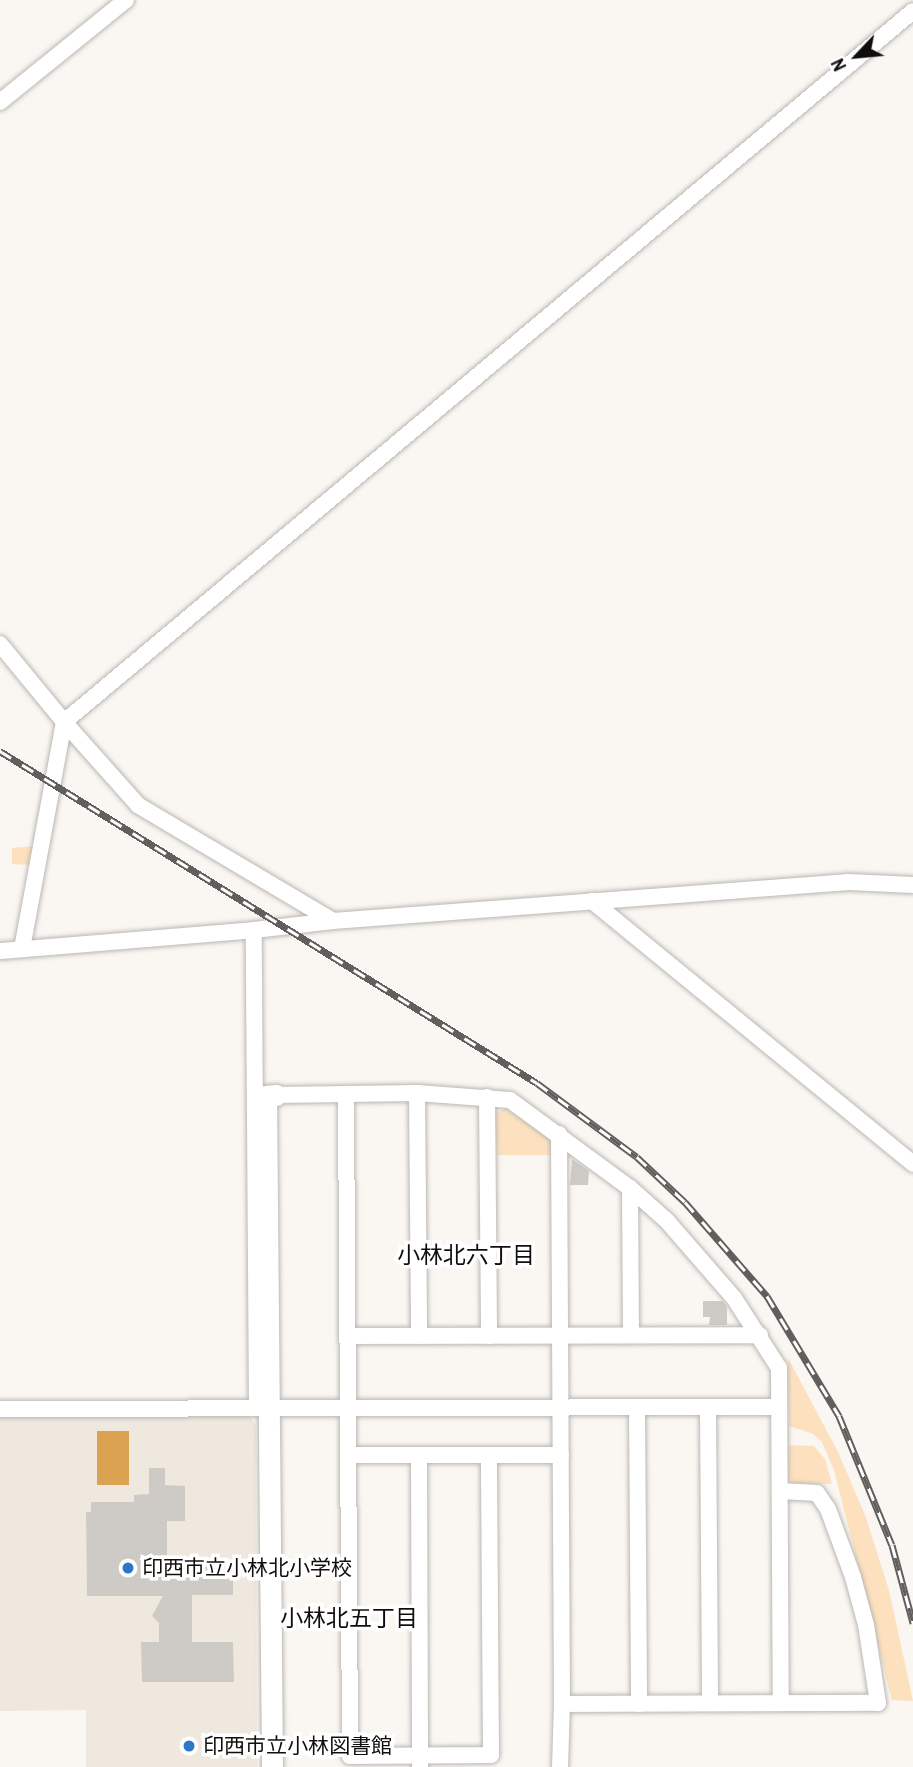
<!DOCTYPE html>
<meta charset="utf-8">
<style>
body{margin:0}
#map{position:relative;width:913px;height:1767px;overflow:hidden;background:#faf6f2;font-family:"Archivo Narrow","Noto Sans JP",sans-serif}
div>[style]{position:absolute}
.built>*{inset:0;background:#efe8de}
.green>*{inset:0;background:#fde1bf}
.water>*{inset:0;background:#dba252;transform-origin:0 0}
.building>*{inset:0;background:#cecbc7}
.roads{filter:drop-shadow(0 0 2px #bab7b3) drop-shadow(0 0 2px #bab7b3)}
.street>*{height:16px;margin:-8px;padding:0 8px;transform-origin:8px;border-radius:8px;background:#fff}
.secondary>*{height:21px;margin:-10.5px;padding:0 10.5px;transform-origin:10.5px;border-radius:10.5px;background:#fff}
.rail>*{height:7px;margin-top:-3.5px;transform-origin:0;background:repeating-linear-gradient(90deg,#fff 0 13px,#615f5d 0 26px);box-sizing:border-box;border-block:2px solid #615f5d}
.dots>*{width:19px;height:19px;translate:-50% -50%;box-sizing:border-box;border:4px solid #fff;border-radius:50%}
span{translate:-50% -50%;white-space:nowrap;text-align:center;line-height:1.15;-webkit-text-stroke:7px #fff;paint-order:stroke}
.poi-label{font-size:21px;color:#0f0e0d}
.left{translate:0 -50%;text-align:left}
.neighbourhood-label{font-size:23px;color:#0f0e0d}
.north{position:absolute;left:822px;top:21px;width:70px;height:70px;-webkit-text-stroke:5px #fff;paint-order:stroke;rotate:244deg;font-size:19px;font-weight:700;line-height:28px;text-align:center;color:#0f0e0d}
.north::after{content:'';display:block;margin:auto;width:24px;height:32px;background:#0f0e0d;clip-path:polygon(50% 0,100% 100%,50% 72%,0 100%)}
</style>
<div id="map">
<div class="built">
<i style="clip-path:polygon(248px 1414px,256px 1425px,257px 1767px,86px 1767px,86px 1710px,0 1711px,0 1416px)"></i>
</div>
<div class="green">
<i style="clip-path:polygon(35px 846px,32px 865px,12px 864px,12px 848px)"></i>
<i style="clip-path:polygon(505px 1109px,553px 1138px,552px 1155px,497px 1155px,494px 1114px)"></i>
<i style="clip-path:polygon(788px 1358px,838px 1452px,865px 1515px,889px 1590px,913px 1701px,892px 1700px,834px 1470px,822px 1442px,813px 1434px,789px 1426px)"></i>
<i style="clip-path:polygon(785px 1445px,814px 1446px,825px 1459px,832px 1484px,793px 1483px,785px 1475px)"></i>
</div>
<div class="water">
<i style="left:97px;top:1431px;width:32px;height:54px"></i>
</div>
<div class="building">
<i style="clip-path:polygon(572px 1159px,589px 1171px,588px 1185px,570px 1185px)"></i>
<i style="clip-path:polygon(703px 1301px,723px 1301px,727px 1307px,727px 1325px,709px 1325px,710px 1317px,703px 1317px)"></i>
<i style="clip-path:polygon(149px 1468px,165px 1468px,165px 1485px,185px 1486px,185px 1521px,167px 1521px,167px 1558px,217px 1558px,217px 1574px,233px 1574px,233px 1595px,192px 1595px,192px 1642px,233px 1642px,234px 1682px,142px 1682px,141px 1642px,159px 1642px,159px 1623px,152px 1616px,163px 1596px,87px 1596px,86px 1512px,91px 1512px,91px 1502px,134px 1502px,134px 1495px,149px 1494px)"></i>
</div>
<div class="roads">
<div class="street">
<i style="left:0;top:102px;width:162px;rotate:-39deg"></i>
<i style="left:0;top:644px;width:101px;rotate:50.6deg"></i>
<i style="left:64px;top:722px;width:231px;rotate:100.5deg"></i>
<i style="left:592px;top:901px;width:415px;rotate:39.3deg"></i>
<i style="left:333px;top:921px;width:517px;rotate:-4.32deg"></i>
<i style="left:849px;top:882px;width:64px;rotate:2.7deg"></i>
<i style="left:0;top:951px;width:255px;rotate:-4.7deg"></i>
<i style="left:417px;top:1093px;width:243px;rotate:89.5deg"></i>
<i style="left:276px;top:1095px;width:141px;rotate:-0.8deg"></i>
<i style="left:417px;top:1093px;width:93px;rotate:4.3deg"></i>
<i style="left:510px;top:1100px;width:149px;rotate:36.3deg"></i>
<i style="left:630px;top:1188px;width:50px;rotate:41.7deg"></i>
<i style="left:667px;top:1221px;width:102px;rotate:49deg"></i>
<i style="left:734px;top:1298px;width:83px;rotate:57.3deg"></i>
<i style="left:779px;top:1368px;width:335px;rotate:89.7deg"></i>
<i style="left:346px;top:1095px;width:661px;rotate:89.65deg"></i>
<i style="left:350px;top:1756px;width:141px;rotate:-0.4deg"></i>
<i style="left:491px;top:1755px;width:300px;rotate:-90.4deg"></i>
<i style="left:487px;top:1097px;width:239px;rotate:89.5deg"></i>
<i style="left:559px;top:1134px;width:570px;rotate:89.7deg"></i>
<i style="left:562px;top:1704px;width:63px;rotate:91.8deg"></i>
<i style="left:630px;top:1188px;width:147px;rotate:89.6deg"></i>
<i style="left:348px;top:1336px;width:412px;rotate:-0.1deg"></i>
<i style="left:637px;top:1407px;width:297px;rotate:89.6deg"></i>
<i style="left:708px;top:1407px;width:296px;rotate:89.6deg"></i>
<i style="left:257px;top:1408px;width:478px;rotate:-90.4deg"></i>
<i style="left:254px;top:930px;width:80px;rotate:-6.5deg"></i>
<i style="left:333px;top:921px;width:227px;rotate:-149.3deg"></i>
<i style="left:138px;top:805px;width:111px;rotate:-131.7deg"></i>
<i style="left:64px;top:722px;width:1107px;rotate:-39.94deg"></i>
<i style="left:0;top:1409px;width:779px;rotate:-0.15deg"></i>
<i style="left:348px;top:1455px;width:213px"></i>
<i style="left:419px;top:1455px;width:312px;rotate:89.8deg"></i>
<i style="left:562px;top:1704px;width:316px;rotate:-0.2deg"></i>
<i style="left:878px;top:1703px;width:79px;rotate:-98.7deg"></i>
<i style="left:866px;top:1625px;width:50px;rotate:-105.2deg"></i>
<i style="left:853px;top:1577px;width:72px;rotate:-110.2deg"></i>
<i style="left:828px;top:1509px;width:19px;rotate:-125deg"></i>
<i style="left:817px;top:1493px;width:37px;rotate:-177deg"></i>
</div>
<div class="secondary">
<i style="left:272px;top:1767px;width:671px;rotate:-90.51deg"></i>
<i style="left:266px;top:1096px;width:10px;rotate:-6deg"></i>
</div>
</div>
<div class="rail">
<i style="left:0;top:751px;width:631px;rotate:31.73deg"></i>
<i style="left:537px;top:1083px;width:124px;rotate:36.5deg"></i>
<i style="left:637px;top:1157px;width:66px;rotate:43.2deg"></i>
<i style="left:685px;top:1202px;width:125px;rotate:48.9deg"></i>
<i style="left:767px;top:1296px;width:140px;rotate:59deg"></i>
<i style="left:839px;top:1416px;width:139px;rotate:67.7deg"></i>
<i style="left:892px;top:1545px;width:81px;rotate:74.9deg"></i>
</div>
<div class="dots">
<i style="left:128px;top:1568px;background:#2d77c8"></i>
<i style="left:189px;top:1746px;background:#2d77c8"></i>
</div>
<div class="poi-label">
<span class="left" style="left:142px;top:1568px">印西市立小林北小学校</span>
<span class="left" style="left:203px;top:1746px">印西市立小林図書館</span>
</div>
<div class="neighbourhood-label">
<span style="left:466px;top:1255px">小林北六丁目</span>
<span style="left:349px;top:1618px">小林北五丁目</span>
</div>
<div class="north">N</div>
</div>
